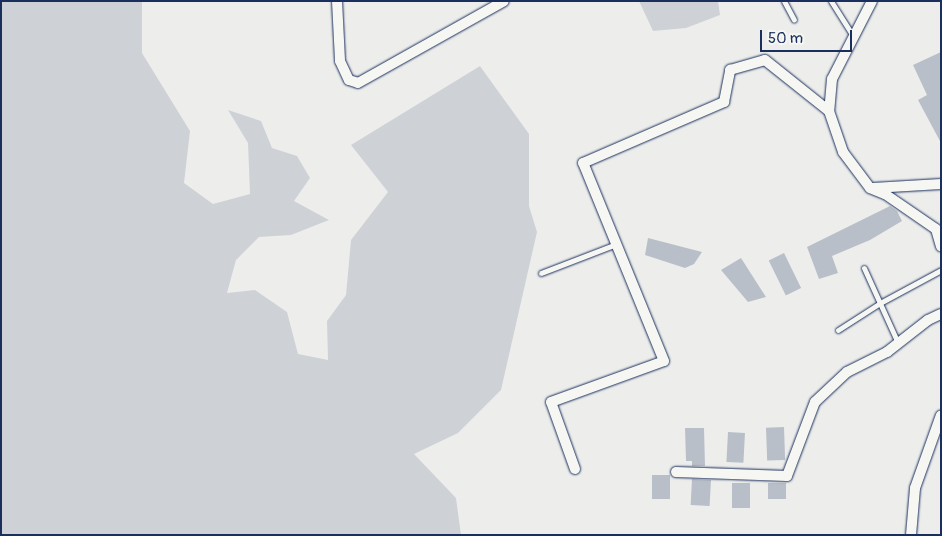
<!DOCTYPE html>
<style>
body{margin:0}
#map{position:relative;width:942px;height:536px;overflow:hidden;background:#edeeec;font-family:Pangolin,sans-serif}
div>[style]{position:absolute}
.green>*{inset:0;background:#ced2d7}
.building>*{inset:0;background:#b9bfc8;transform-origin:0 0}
.roads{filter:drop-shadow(0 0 1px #1b2f5e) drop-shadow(0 0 1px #1b2f5e)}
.service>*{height:5px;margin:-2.5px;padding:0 2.5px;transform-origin:2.5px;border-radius:2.5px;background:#f6f6f2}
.minor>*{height:10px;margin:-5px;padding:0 5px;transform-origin:5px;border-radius:5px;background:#f6f6f2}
span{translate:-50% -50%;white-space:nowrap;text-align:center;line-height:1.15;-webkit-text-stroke:4px #f6f6f2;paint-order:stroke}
.frame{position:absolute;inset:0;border:2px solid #1b2f5e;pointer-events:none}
.scale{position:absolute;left:760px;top:30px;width:92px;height:22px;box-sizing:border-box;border:2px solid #1b2f5e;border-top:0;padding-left:6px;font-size:15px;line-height:18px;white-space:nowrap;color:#1b2f5e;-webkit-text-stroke:4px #f6f6f2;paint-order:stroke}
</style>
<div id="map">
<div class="green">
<i style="clip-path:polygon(1px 1px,142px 1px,142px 53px,190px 131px,184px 183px,213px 204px,250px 194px,248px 143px,228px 110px,261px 121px,272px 148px,297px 156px,310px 178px,294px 201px,329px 220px,291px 235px,259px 237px,236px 260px,227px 293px,255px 290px,287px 312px,298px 354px,328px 360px,327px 321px,346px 295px,351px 240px,388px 192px,351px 145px,480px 66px,529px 134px,529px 206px,537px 232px,501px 390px,458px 433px,414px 454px,456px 498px,461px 535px,1px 535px)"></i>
<i style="clip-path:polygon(639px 1px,718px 1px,720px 15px,686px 28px,653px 31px)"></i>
</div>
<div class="building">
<i style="clip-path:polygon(941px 52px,941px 143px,918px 100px,927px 95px,913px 65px)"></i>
<i style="clip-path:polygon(890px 206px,897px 211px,902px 221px,870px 240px,832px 256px,838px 273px,819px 279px,807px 247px)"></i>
<i style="clip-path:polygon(648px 238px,702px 252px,694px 264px,685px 268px,645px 255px)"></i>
<i style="left:784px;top:253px;width:39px;height:17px;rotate:64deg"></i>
<i style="clip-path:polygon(741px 258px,766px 297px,748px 302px,721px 270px)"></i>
<i style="left:784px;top:427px;width:33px;height:18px;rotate:88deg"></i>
<i style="clip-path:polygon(685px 428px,704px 428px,705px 466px,692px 466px,692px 461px,686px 461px)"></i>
<i style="left:728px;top:432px;width:17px;height:30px;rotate:3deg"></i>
<i style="left:652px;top:475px;width:18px;height:24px"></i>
<i style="left:692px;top:479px;width:19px;height:26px;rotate:3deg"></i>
<i style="left:732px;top:483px;width:18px;height:25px"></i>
<i style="left:768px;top:483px;width:18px;height:16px"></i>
</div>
<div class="roads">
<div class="service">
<i style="left:784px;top:1px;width:21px;rotate:62deg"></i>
<i style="left:831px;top:1px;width:41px;rotate:57.8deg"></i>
<i style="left:864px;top:268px;width:82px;rotate:65.6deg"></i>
<i style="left:541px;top:273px;width:80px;rotate:-21.1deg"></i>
<i style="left:838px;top:330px;width:50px;rotate:-32.7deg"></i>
<i style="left:880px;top:303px;width:69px;rotate:-28.4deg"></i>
</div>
<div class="minor">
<i style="left:337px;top:1px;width:60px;rotate:87.1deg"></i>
<i style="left:340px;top:61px;width:21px;rotate:65deg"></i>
<i style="left:349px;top:80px;width:9px;rotate:18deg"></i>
<i style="left:358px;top:83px;width:167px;rotate:-29.3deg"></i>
<i style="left:872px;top:1px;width:88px;rotate:117.1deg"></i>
<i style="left:832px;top:79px;width:32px;rotate:95deg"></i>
<i style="left:829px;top:111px;width:43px;rotate:71.1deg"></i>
<i style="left:843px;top:152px;width:45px;rotate:53.1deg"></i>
<i style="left:870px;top:188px;width:16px;rotate:22deg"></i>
<i style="left:885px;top:194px;width:62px;rotate:34.5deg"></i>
<i style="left:936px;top:229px;width:18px;rotate:74deg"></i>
<i style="left:873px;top:188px;width:68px;rotate:-3.4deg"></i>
<i style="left:575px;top:469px;width:71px;rotate:-109.7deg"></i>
<i style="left:551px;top:402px;width:120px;rotate:-19.9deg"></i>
<i style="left:664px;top:361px;width:214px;rotate:-112.2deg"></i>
<i style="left:583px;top:163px;width:154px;rotate:-23.4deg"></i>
<i style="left:724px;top:102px;width:33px;rotate:-79deg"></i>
<i style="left:730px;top:70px;width:36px;rotate:-16deg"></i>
<i style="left:765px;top:60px;width:82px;rotate:38.6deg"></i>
<i style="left:676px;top:472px;width:111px;rotate:2.1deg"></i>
<i style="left:787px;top:476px;width:79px;rotate:-69.3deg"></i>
<i style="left:815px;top:402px;width:44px;rotate:-43.2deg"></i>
<i style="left:847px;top:372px;width:45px;rotate:-26.6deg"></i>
<i style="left:887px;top:352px;width:52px;rotate:-38deg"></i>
<i style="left:928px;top:320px;width:14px;rotate:-25deg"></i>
<i style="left:911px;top:535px;width:47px;rotate:-85.1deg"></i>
<i style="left:915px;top:488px;width:77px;rotate:-70.4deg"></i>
</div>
</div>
<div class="frame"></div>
<div class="scale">50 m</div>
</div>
